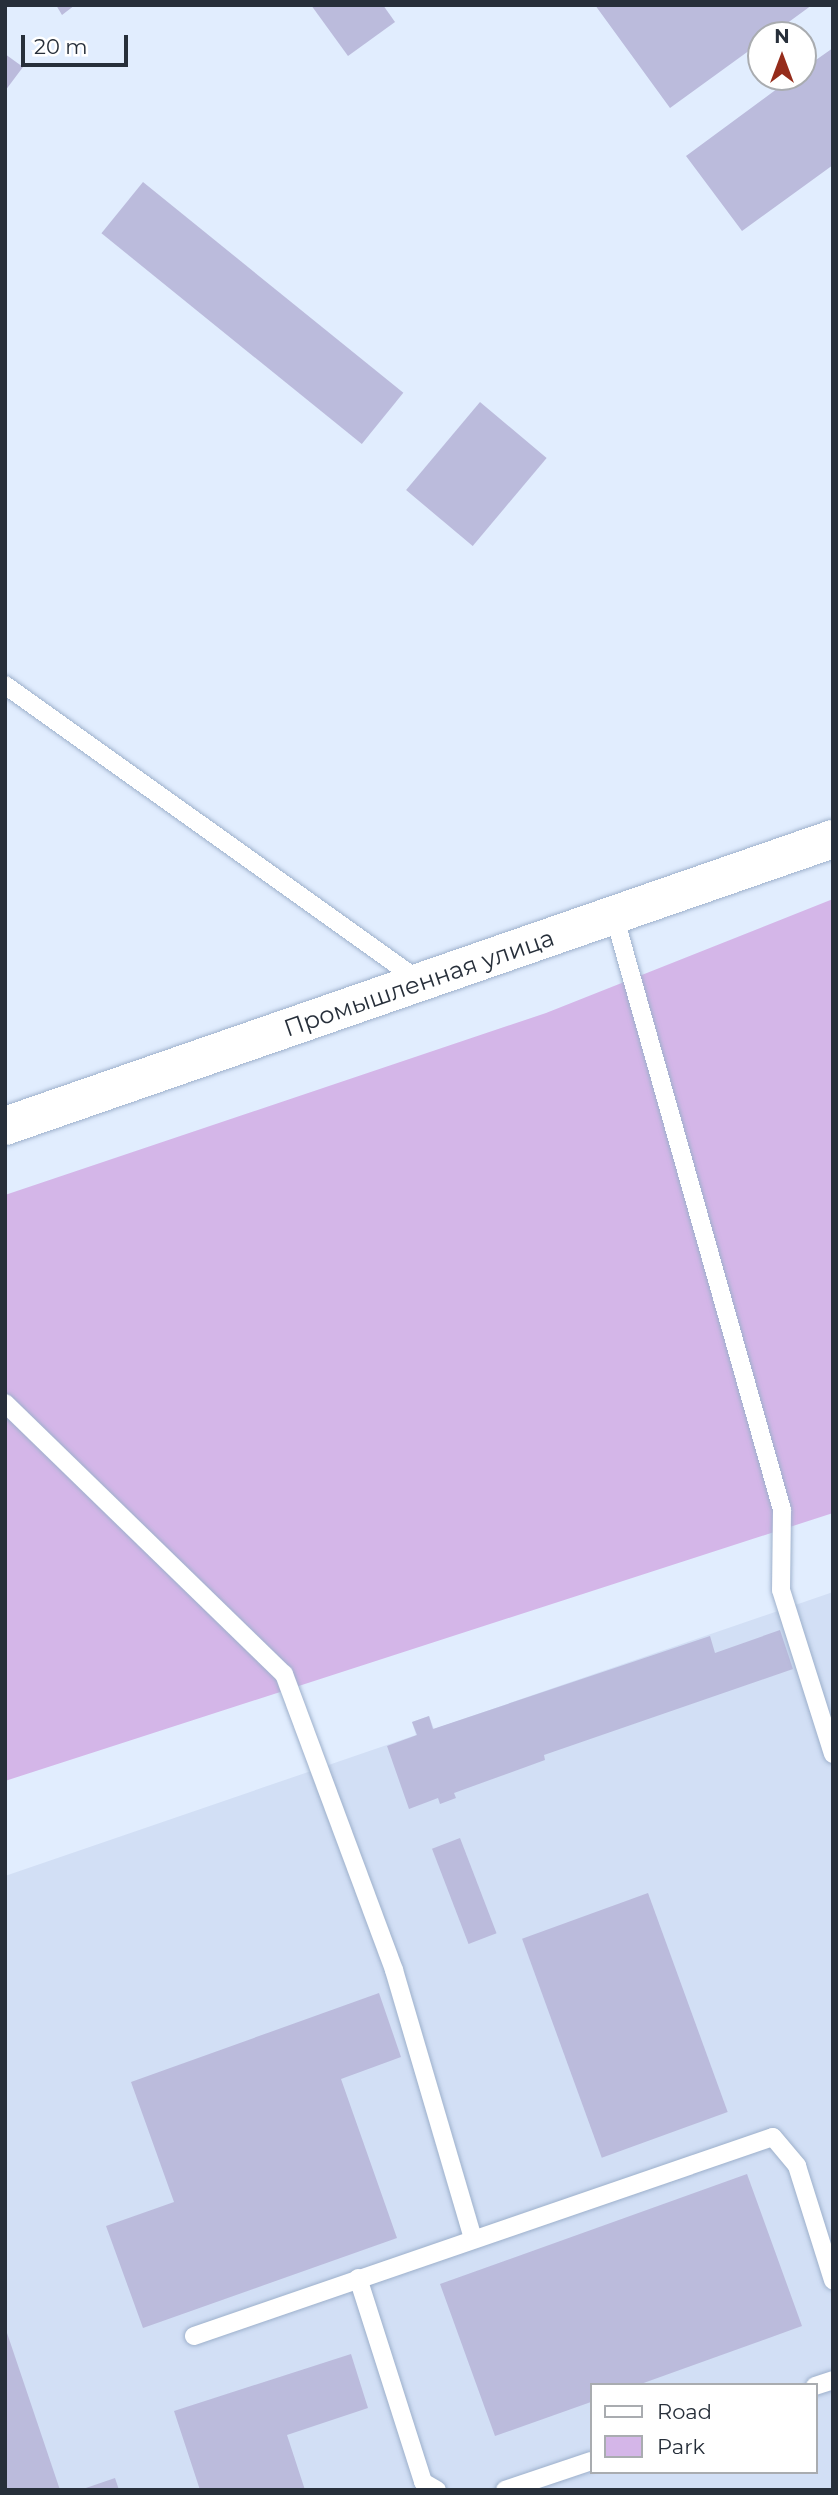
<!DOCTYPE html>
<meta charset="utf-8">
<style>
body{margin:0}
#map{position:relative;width:838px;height:2495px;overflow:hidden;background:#e1edfe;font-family:Montserrat,sans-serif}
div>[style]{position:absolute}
.built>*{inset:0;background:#d2dff5}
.green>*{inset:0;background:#d4b6e8}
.building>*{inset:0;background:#bbbbdc;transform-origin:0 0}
.roads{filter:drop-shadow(0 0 2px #9db0cb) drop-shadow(0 0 2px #9db0cb)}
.service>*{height:18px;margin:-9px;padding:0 9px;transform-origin:9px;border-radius:9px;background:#fff}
.tertiary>*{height:38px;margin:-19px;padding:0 19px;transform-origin:19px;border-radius:19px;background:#fff}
span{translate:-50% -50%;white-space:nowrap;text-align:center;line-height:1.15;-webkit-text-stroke:5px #fff;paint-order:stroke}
.street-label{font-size:24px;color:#272f3a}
.frame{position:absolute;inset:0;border:7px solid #272f3a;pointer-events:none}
.legend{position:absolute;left:590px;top:2383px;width:228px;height:91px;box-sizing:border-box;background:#fff;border:2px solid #a9acb0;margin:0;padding:9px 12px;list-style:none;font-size:21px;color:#272f3a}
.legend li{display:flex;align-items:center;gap:14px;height:35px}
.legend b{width:35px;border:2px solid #a9acb0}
.north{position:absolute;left:747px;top:21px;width:70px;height:70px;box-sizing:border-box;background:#fff;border:2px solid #a9acb0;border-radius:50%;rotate:0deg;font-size:19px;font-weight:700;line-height:28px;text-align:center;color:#272f3a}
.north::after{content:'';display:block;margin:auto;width:24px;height:32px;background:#952c1b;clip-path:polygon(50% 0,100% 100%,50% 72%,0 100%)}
.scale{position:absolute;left:21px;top:35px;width:107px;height:32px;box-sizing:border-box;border:4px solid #272f3a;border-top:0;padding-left:9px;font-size:21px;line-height:24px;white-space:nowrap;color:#272f3a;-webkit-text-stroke:5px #fff;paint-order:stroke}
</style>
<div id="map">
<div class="built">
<i style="clip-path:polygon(evenodd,833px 1592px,833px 2490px,5px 2490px,5px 1876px,416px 1735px,412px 1722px,429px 1716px,434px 1729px,833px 1592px,591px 2385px,815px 2385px,815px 2472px,591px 2472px,591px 2385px)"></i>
</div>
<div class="green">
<i style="clip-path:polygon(833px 899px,833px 1513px,5px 1781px,5px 1195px,546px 1013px)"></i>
</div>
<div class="building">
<i style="clip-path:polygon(56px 5px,75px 5px,62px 15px)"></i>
<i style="clip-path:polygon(311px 5px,383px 5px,395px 22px,348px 56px)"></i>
<i style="clip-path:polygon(595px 5px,812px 5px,771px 35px,761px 35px,761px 42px,670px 108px)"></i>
<i style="clip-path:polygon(833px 48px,833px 165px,742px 231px,686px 156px,793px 77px,803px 77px,803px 69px)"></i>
<i style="clip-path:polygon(5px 54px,23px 67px,5px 91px)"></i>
<i style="left:143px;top:182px;width:335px;height:66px;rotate:39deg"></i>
<i style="left:480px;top:402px;width:87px;height:115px;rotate:40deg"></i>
<i style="clip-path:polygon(780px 1630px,793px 1669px,544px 1755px,545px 1760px,454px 1793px,456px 1798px,440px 1804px,438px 1798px,409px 1809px,387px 1746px,417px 1735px,412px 1722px,429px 1716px,433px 1729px,710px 1636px,715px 1653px)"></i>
<i style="left:460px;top:1838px;width:102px;height:30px;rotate:69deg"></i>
<i style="left:648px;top:1893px;width:233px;height:134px;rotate:70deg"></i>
<i style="clip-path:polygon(379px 1993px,401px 2057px,341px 2079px,397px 2238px,143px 2328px,106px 2226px,174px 2202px,131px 2082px)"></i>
<i style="clip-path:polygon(747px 2174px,802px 2326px,638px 2385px,591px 2385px,591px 2402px,495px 2436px,440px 2284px)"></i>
<i style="clip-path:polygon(5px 2330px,6px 2330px,60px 2490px,5px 2490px)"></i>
<i style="clip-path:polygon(351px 2354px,368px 2408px,287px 2435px,305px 2490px,200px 2490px,174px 2411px)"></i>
<i style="clip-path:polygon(115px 2478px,119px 2490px,83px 2490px,83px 2489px)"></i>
</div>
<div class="roads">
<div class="service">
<i style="left:5px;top:685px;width:511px;rotate:35.52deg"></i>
<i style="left:614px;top:915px;width:618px;rotate:74.23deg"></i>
<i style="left:782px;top:1510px;width:80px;rotate:90.7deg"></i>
<i style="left:781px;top:1590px;width:172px;rotate:72.4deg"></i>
<i style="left:5px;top:1403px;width:389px;rotate:44.2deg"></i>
<i style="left:284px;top:1674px;width:316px;rotate:69.6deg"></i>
<i style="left:394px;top:1970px;width:279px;rotate:73.6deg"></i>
<i style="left:358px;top:2278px;width:214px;rotate:72.3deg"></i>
<i style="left:423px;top:2482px;width:16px;rotate:30deg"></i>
<i style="left:194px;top:2336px;width:612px;rotate:-18.97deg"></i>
<i style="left:773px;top:2137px;width:38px;rotate:50deg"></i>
<i style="left:797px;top:2166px;width:120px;rotate:72.5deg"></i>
<i style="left:815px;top:2386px;width:19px;rotate:-18deg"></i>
<i style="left:505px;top:2490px;width:91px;rotate:-18.6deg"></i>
</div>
<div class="tertiary">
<i style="left:5px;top:1126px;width:876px;rotate:-19.12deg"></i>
</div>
</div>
<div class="street-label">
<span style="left:419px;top:983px;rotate:-19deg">Промышленная улица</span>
</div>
<div class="frame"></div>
<ul class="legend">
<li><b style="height:9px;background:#fff"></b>Road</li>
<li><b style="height:19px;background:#d4b6e8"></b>Park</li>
</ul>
<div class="north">N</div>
<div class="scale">20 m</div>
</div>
